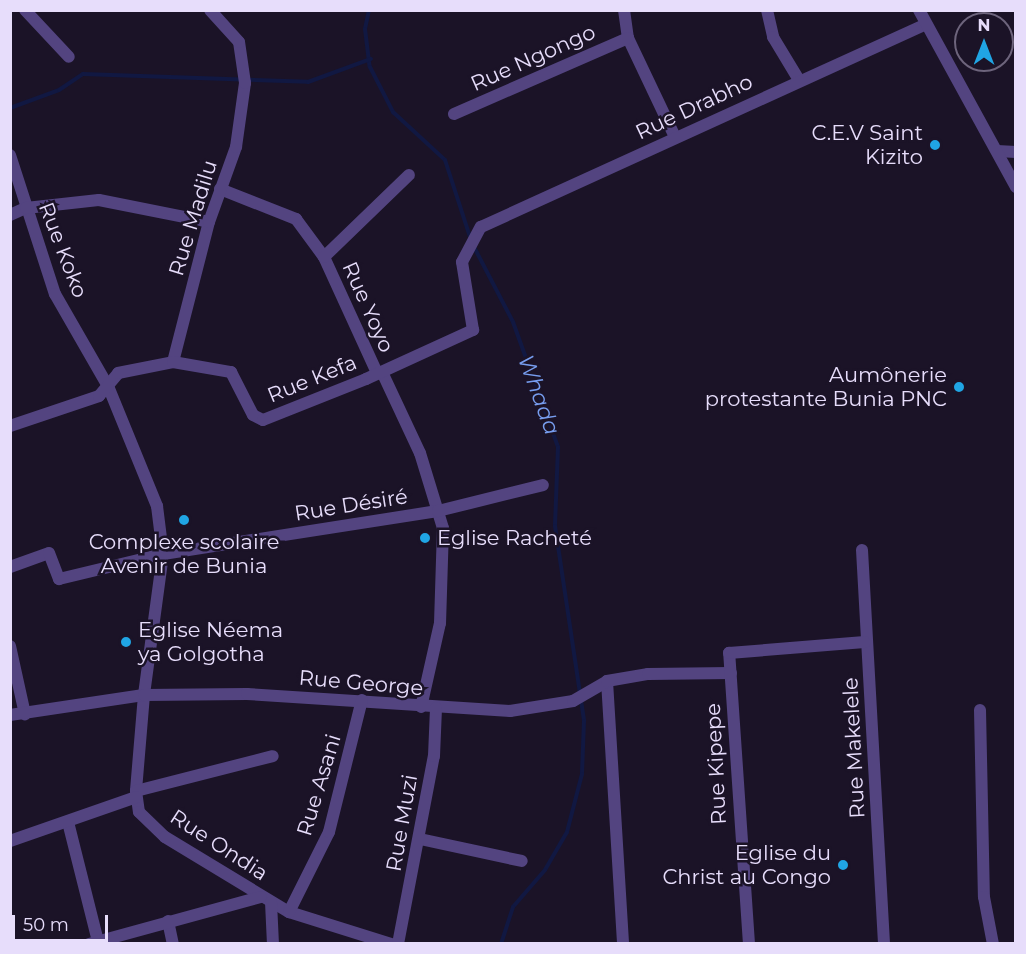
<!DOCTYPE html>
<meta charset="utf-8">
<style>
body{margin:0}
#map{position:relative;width:1026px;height:954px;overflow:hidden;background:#1b1327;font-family:Montserrat,sans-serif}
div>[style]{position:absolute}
.stream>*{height:4px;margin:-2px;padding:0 2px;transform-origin:2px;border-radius:2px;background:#111842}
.minor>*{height:12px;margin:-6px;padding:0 6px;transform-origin:6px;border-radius:6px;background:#534480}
.tertiary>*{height:12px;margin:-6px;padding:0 6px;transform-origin:6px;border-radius:6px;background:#534480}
.dots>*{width:16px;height:16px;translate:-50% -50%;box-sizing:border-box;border:3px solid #1b1327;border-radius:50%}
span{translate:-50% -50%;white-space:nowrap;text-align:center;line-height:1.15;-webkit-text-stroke:5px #1b1327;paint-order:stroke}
.street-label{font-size:21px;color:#e7ddfb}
.poi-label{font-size:21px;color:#e7ddfb}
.right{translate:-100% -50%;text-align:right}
.left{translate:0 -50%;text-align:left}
.water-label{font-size:22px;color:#779def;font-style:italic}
.frame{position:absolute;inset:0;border:12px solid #e7ddfb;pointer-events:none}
.north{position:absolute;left:954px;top:12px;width:60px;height:60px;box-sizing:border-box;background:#1b1327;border:2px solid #6d647c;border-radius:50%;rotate:0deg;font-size:16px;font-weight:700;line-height:24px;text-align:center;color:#e7ddfb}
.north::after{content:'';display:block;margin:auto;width:21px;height:27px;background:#20a5e4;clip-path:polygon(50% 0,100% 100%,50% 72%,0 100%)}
.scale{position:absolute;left:12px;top:915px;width:96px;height:27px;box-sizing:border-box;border:3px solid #e7ddfb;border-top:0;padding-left:8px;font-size:18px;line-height:21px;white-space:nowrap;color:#e7ddfb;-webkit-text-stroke:4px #1b1327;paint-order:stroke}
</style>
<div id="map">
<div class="stream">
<i style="left:369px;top:10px;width:19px;rotate:102deg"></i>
<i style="left:365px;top:29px;width:38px;rotate:83deg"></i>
<i style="left:370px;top:67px;width:51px;rotate:62.9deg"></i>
<i style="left:393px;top:112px;width:71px;rotate:42.7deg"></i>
<i style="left:445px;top:160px;width:84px;rotate:72deg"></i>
<i style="left:10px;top:108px;width:52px;rotate:-20.2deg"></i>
<i style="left:59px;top:90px;width:29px;rotate:-34deg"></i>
<i style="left:83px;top:74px;width:225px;rotate:2deg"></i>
<i style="left:308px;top:82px;width:67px;rotate:-20.1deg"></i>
<i style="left:474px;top:247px;width:85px;rotate:62.5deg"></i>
<i style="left:513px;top:322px;width:133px;rotate:70.2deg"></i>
<i style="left:558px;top:447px;width:79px;rotate:92.2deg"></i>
<i style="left:555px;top:526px;width:197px;rotate:81.5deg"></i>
<i style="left:584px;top:721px;width:53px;rotate:92.2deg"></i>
<i style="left:582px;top:774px;width:60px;rotate:104.5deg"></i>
<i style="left:567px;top:832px;width:44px;rotate:120.1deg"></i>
<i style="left:545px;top:870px;width:49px;rotate:130.9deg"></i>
<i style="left:513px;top:907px;width:39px;rotate:108deg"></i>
</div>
<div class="minor">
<i style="left:25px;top:10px;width:64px;rotate:46.9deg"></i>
<i style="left:624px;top:10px;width:28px;rotate:82deg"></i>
<i style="left:628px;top:38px;width:110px;rotate:64.6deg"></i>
<i style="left:767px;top:10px;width:28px;rotate:77deg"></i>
<i style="left:773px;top:37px;width:50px;rotate:58.8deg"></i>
<i style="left:454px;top:114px;width:190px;rotate:-23.6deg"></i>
<i style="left:997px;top:151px;width:19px;rotate:3deg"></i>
<i style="left:10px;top:155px;width:146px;rotate:72.1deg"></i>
<i style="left:55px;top:294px;width:106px;rotate:60.1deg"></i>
<i style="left:108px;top:386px;width:130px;rotate:67.8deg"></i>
<i style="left:157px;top:506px;width:48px;rotate:82.9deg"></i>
<i style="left:163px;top:554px;width:142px;rotate:97.7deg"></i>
<i style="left:144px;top:695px;width:96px;rotate:94.8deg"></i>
<i style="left:136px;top:791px;width:21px;rotate:82deg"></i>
<i style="left:139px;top:812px;width:36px;rotate:44deg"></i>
<i style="left:165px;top:837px;width:145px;rotate:31.2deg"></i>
<i style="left:289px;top:912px;width:107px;rotate:17.4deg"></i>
<i style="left:220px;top:189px;width:82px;rotate:21.5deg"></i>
<i style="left:296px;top:219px;width:47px;rotate:53.6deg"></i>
<i style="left:324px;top:257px;width:128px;rotate:65.4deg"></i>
<i style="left:10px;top:215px;width:17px;rotate:-24deg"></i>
<i style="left:26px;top:208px;width:73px;rotate:-6.3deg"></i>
<i style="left:99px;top:200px;width:112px;rotate:11.3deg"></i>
<i style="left:324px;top:257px;width:118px;rotate:-44deg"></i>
<i style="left:173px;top:362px;width:145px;rotate:-75.6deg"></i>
<i style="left:209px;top:222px;width:80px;rotate:-70.2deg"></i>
<i style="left:236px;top:147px;width:65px;rotate:-82deg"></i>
<i style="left:245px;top:83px;width:41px;rotate:-98.3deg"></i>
<i style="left:239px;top:42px;width:43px;rotate:-132.2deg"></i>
<i style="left:382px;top:372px;width:89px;rotate:64.9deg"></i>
<i style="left:420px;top:453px;width:78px;rotate:73deg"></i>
<i style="left:443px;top:528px;width:95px;rotate:91.8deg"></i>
<i style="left:440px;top:623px;width:86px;rotate:102.7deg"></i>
<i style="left:10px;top:426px;width:94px;rotate:-18.6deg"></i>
<i style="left:99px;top:396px;width:30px;rotate:-50deg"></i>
<i style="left:118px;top:373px;width:56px;rotate:-11.3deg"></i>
<i style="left:173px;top:362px;width:59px;rotate:9.8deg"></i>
<i style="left:231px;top:372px;width:48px;rotate:62.9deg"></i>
<i style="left:253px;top:415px;width:11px;rotate:27deg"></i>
<i style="left:263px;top:420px;width:111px;rotate:-21.7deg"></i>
<i style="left:366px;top:379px;width:118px;rotate:-24.6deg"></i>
<i style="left:473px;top:330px;width:69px;rotate:-99.2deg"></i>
<i style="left:462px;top:262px;width:40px;rotate:-62deg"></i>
<i style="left:481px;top:227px;width:488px;rotate:-24.5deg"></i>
<i style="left:862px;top:550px;width:395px;rotate:86.8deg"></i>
<i style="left:10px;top:567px;width:41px;rotate:-19.7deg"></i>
<i style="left:49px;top:553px;width:28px;rotate:69deg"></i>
<i style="left:59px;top:579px;width:107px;rotate:-13.5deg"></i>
<i style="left:163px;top:554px;width:278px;rotate:-8.9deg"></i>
<i style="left:438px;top:511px;width:108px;rotate:-13.9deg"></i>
<i style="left:10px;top:646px;width:70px;rotate:77.6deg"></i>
<i style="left:607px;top:681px;width:263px;rotate:86.5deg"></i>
<i style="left:980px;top:710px;width:187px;rotate:88.8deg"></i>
<i style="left:984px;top:897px;width:48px;rotate:79.2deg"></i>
<i style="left:10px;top:715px;width:135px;rotate:-8.5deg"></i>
<i style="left:144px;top:695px;width:103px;rotate:-0.6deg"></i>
<i style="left:247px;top:694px;width:264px;rotate:3.7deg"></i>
<i style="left:510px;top:711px;width:64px;rotate:-9deg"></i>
<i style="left:573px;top:701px;width:39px;rotate:-30deg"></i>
<i style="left:607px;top:681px;width:42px;rotate:-9.7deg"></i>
<i style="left:648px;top:674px;width:83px;rotate:-0.7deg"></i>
<i style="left:136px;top:791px;width:141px;rotate:-14.3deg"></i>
<i style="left:68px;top:822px;width:123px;rotate:75.9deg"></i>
<i style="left:420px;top:839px;width:104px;rotate:12.2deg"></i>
<i style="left:10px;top:841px;width:133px;rotate:-19.2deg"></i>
<i style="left:271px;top:902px;width:42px;rotate:87.3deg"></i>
<i style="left:289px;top:912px;width:89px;rotate:-63.4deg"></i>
<i style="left:329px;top:832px;width:136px;rotate:-76deg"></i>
<i style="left:168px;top:921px;width:24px;rotate:78deg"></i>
<i style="left:89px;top:944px;width:178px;rotate:-15.3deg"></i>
<i style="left:398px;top:944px;width:191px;rotate:-79.2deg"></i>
<i style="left:434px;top:756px;width:48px;rotate:-87.6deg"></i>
<i style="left:749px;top:944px;width:292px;rotate:-93.9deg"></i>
<i style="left:729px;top:653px;width:136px;rotate:-4.6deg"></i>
</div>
<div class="tertiary">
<i style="left:919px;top:10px;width:202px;rotate:61.3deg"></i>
</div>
<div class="dots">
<i style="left:935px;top:145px;background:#20a5e4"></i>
<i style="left:959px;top:387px;background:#20a5e4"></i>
<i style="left:184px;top:520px;background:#20a5e4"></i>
<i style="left:425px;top:538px;background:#20a5e4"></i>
<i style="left:126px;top:642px;background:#20a5e4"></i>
<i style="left:843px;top:865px;background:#20a5e4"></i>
</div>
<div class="street-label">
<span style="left:533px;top:58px;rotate:-24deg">Rue Ngongo</span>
<span style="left:694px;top:107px;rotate:-25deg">Rue Drabho</span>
<span style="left:193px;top:218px;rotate:-73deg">Rue Madilu</span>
<span style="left:63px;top:250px;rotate:69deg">Rue Koko</span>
<span style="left:368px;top:307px;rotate:66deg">Rue Yoyo</span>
<span style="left:312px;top:379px;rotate:-22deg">Rue Kefa</span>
<span style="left:351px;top:505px;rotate:-9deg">Rue Désiré</span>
<span style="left:361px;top:683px;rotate:5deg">Rue George</span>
<span style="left:854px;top:748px;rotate:-93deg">Rue Makelele</span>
<span style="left:716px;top:764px;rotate:-93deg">Rue Kipepe</span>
<span style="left:319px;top:785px;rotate:-73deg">Rue Asani</span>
<span style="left:402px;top:823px;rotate:-80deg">Rue Muzi</span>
<span style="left:219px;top:845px;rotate:33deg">Rue Ondia</span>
</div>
<div class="poi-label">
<span class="right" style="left:923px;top:145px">C.E.V Saint<br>Kizito</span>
<span class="right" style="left:947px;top:387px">Aumônerie<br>protestante Bunia PNC</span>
<span class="left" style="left:437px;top:538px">Eglise Racheté</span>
<span style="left:184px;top:554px">Complexe scolaire<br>Avenir de Bunia</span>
<span class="left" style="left:138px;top:642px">Eglise Néema<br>ya Golgotha</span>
<span class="right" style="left:831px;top:865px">Eglise du<br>Christ au Congo</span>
</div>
<div class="water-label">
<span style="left:539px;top:395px;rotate:70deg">Whada</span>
</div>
<div class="frame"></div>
<div class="north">N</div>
<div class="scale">50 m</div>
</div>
